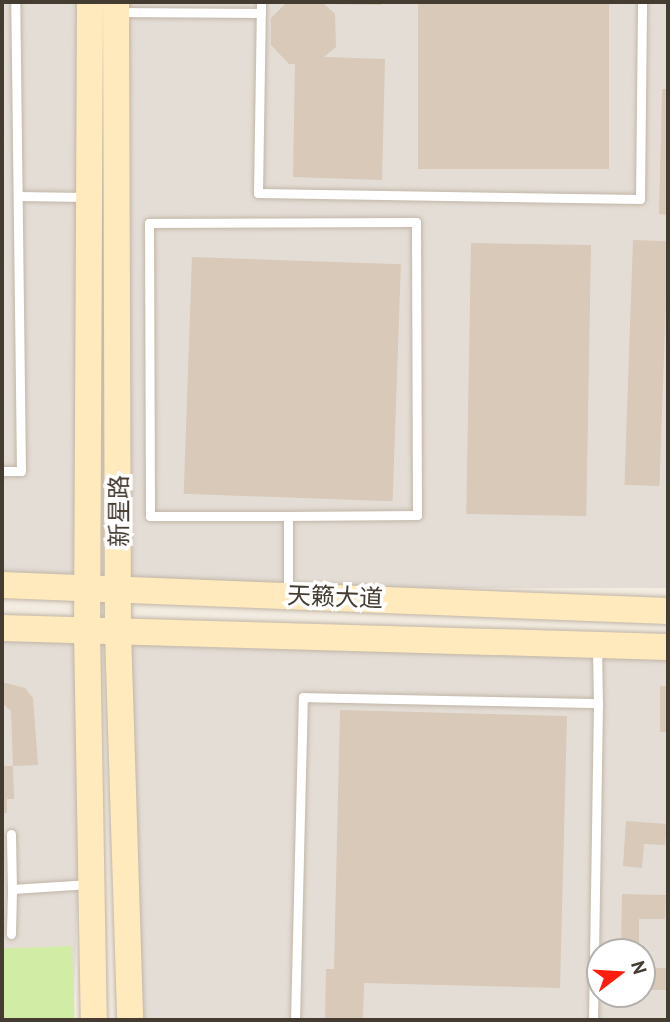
<!DOCTYPE html>
<meta charset="utf-8">
<style>
body{margin:0}
#map{position:relative;width:670px;height:1022px;overflow:hidden;background:#f3ece1;font-family:"PT Sans","Noto Sans SC",sans-serif}
div>[style]{position:absolute}
.industrial>*{inset:0;background:#e4ddd6;transform-origin:0 0}
.green>*{inset:0;background:#d1eca4;transform-origin:0 0}
.building>*{inset:0;background:#d8c9b8;transform-origin:0 0}
.roads{filter:drop-shadow(0 0 2px #c1b6a6) drop-shadow(0 0 2px #c1b6a6)}
.lane>*{height:9px;margin:-4.5px;padding:0 4.5px;transform-origin:4.5px;border-radius:4.5px;background:#fff}
.secondary>*{height:26px;margin:-13px;padding:0 13px;transform-origin:13px;border-radius:13px;background:#ffeabe}
span{translate:-50% -50%;white-space:nowrap;text-align:center;line-height:1.15;-webkit-text-stroke:7px #fff;paint-order:stroke}
.street-label{font-size:24px;color:#443b31}
.frame{position:absolute;inset:0;border:4px solid #443b31;pointer-events:none}
.north{position:absolute;left:586px;top:938px;width:70px;height:70px;box-sizing:border-box;background:#fff;border:2px solid #b4b1ad;border-radius:50%;rotate:73deg;font-size:19px;font-weight:700;line-height:28px;text-align:center;color:#443b31}
.north::after{content:'';display:block;margin:auto;width:24px;height:32px;background:#ff1d0b;clip-path:polygon(50% 0,100% 100%,50% 72%,0 100%)}
</style>
<div id="map">
<div class="industrial">
<i style="left:2px;top:2px;width:88px;height:583px"></i>
<i style="left:116px;top:2px;width:552px;height:586px"></i>
<i style="left:2px;top:628px;width:85px;height:392px;rotate:2deg"></i>
<i style="clip-path:polygon(evenodd,118px 632px,668px 647px,668px 1020px,126px 1020px,118px 632px,600px 952px,642px 952px,642px 994px,600px 994px,600px 952px)"></i>
</div>
<div class="green">
<i style="left:72px;top:946px;width:74px;height:70px;rotate:88deg"></i>
</div>
<div class="building">
<i style="clip-path:polygon(287px 2px,322px 2px,335px 14px,336px 47px,324px 57px,385px 59px,382px 180px,293px 177px,295px 64px,289px 64px,271px 45px,271px 18px)"></i>
<i style="clip-path:polygon(325px 2px,382px 2px,381px 5px,325px 4px)"></i>
<i style="left:418px;top:2px;width:191px;height:167px"></i>
<i style="clip-path:polygon(662px 89px,668px 89px,668px 215px,659px 214px)"></i>
<i style="left:633px;top:240px;width:35px;height:245px;rotate:2deg"></i>
<i style="left:471px;top:243px;width:120px;height:271px;rotate:1deg"></i>
<i style="left:192px;top:257px;width:209px;height:237px;rotate:2deg"></i>
<i style="clip-path:polygon(2px 682px,25px 688px,33px 698px,38px 765px,13px 766px,11px 711px,2px 703px)"></i>
<i style="left:660px;top:686px;width:8px;height:46px"></i>
<i style="clip-path:polygon(340px 710px,567px 716px,560px 988px,364px 983px,363px 1020px,325px 1020px,326px 969px,334px 969px)"></i>
<i style="clip-path:polygon(2px 766px,13px 766px,14px 799px,7px 799px,7px 813px,2px 813px)"></i>
<i style="clip-path:polygon(626px 821px,667px 824px,665px 845px,644px 844px,642px 868px,623px 866px)"></i>
<i style="clip-path:polygon(622px 894px,666px 895px,665px 919px,639px 919px,639px 952px,621px 952px)"></i>
<i style="left:642px;top:968px;width:26px;height:22px"></i>
</div>
<div class="roads">
<div class="lane">
<i style="left:261px;top:2px;width:191px;rotate:90.9deg"></i>
<i style="left:258px;top:193px;width:382px;rotate:0.9deg"></i>
<i style="left:640px;top:199px;width:197px;rotate:-89.4deg"></i>
<i style="left:118px;top:12px;width:143px;rotate:0.4deg"></i>
<i style="left:18px;top:196px;width:68px;rotate:0.8deg"></i>
<i style="left:2px;top:471px;width:19px"></i>
<i style="left:21px;top:471px;width:469px;rotate:-90.7deg"></i>
<i style="left:288px;top:516px;width:129px;rotate:-0.4deg"></i>
<i style="left:417px;top:515px;width:293px;rotate:-90.2deg"></i>
<i style="left:416px;top:222px;width:267px;rotate:179.8deg"></i>
<i style="left:149px;top:223px;width:293px;rotate:89.8deg"></i>
<i style="left:150px;top:516px;width:138px"></i>
<i style="left:288px;top:516px;width:78px;rotate:90deg"></i>
<i style="left:597px;top:648px;width:55px;rotate:89deg"></i>
<i style="left:11px;top:834px;width:55px;rotate:89deg"></i>
<i style="left:12px;top:889px;width:78px;rotate:-3.7deg"></i>
<i style="left:11px;top:934px;width:45px;rotate:-88.7deg"></i>
<i style="left:295px;top:1020px;width:323px;rotate:-88.6deg"></i>
<i style="left:303px;top:697px;width:295px;rotate:1.2deg"></i>
<i style="left:598px;top:703px;width:317px;rotate:90.9deg"></i>
</div>
<div class="secondary">
<i style="left:90px;top:2px;width:629px;rotate:90.27deg"></i>
<i style="left:87px;top:631px;width:389px;rotate:89deg"></i>
<i style="left:116px;top:2px;width:630px;rotate:89.82deg"></i>
<i style="left:118px;top:632px;width:388px;rotate:88.2deg"></i>
<i style="left:2px;top:585px;width:667px;rotate:2.24deg"></i>
<i style="left:2px;top:628px;width:666px;rotate:1.63deg"></i>
</div>
</div>
<div class="street-label">
<span style="left:119px;top:511px;rotate:-90deg">新星路</span>
<span style="left:335px;top:597px;rotate:2deg">天籁大道</span>
</div>
<div class="frame"></div>
<div class="north">N</div>
</div>
